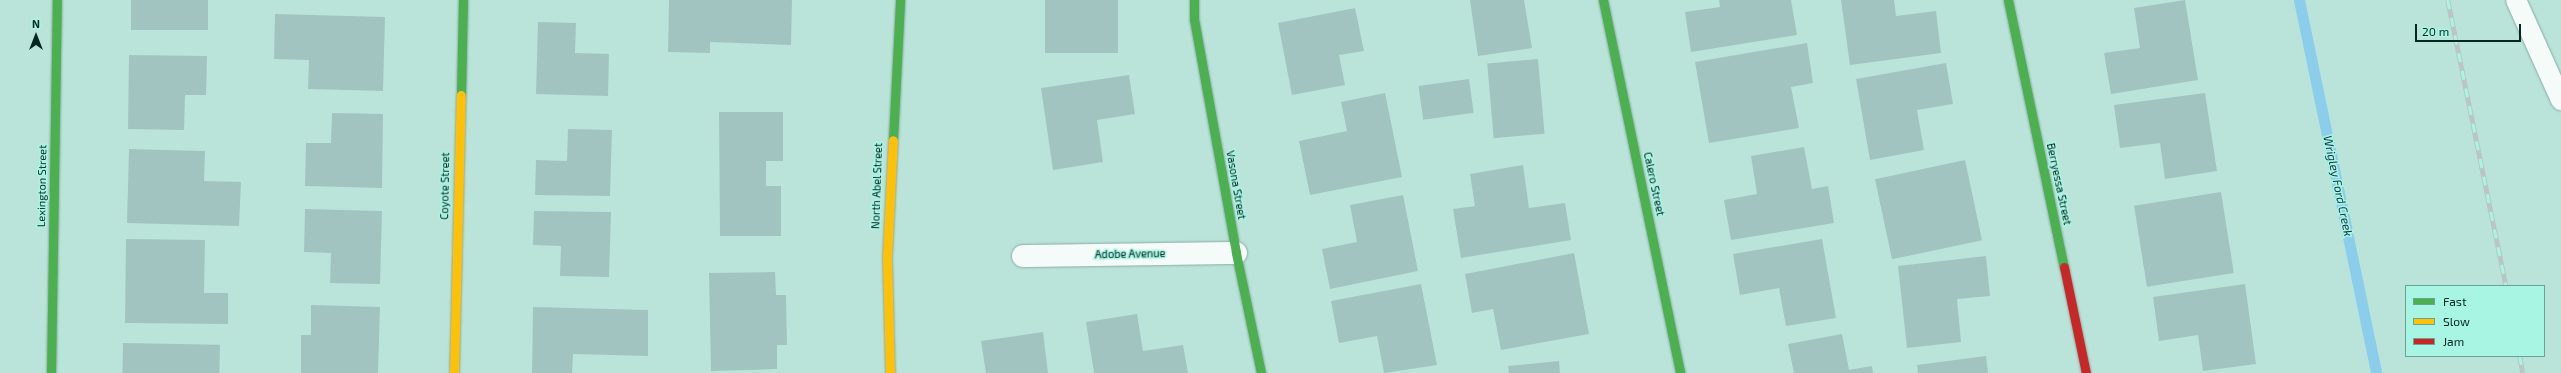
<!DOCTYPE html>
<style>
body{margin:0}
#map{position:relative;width:2561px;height:373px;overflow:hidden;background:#bae4da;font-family:"Exo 2",sans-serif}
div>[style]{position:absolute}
.stream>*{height:11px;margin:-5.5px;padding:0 5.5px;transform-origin:5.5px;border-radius:5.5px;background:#8ccdeb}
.building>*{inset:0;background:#a2c4c0;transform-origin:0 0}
.roads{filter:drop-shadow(0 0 1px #8baca5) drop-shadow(0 0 1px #8baca5)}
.lane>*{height:20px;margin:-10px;padding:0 10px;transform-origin:10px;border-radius:10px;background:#f5fbf9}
.street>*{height:22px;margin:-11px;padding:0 11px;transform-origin:11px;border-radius:11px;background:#f5fbf9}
.fast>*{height:9px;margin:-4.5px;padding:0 4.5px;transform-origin:4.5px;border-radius:4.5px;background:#4caf50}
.slow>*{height:9px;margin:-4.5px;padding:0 4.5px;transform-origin:4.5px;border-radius:4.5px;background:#ffc107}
.jam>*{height:9px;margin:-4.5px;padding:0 4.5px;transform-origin:4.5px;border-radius:4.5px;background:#c62828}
.rail>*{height:4.5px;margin-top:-2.25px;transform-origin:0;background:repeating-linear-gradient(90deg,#a9f5e3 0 9px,#bac6c3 0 18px);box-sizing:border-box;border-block:1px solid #bac6c3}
span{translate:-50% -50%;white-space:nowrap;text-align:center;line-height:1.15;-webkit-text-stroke:3px #a9f5e3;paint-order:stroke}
.street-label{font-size:11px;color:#062721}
.water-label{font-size:12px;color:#103245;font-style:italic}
.legend{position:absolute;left:2405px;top:285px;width:140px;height:72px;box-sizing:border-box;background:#a9f5e3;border:1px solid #68a395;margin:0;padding:5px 7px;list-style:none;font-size:12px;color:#062721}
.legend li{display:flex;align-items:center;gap:8px;height:20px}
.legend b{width:20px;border:1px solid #68a395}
.north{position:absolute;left:16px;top:16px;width:40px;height:40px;-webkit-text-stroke:3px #a9f5e3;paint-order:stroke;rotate:0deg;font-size:11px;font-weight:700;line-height:16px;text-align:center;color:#062721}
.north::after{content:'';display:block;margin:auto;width:14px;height:18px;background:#062721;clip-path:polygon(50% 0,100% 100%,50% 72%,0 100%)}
.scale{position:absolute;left:2415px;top:24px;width:106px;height:18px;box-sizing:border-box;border:2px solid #062721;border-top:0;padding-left:5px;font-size:12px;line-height:14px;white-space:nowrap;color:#062721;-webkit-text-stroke:3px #a9f5e3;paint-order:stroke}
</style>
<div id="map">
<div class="stream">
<i style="left:2299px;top:0;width:381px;rotate:78.3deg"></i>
</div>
<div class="building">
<i style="left:131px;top:0;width:77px;height:30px"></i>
<i style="clip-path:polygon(669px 0,792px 0,791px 45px,710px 42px,710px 53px,668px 52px)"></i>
<i style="left:1045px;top:0;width:73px;height:53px"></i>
<i style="clip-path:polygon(1470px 0,1524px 0,1532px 48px,1478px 56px)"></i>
<i style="clip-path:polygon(1719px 0,1791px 0,1797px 35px,1691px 52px,1685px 12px,1720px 7px)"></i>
<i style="clip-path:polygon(1841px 0,1894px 0,1896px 16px,1936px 11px,1941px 53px,1850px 65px)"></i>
<i style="clip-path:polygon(2185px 0,2198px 80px,2111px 94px,2104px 53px,2140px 48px,2134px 8px)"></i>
<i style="clip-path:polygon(1355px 8px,1364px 51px,1339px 55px,1345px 85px,1292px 95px,1278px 23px)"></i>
<i style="clip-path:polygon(275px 14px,385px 17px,383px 91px,308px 89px,309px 60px,274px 59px)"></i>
<i style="clip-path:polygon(538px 22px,576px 23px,575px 53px,609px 54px,608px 96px,536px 94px)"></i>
<i style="clip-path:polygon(1807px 43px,1813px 83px,1791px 87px,1799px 128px,1709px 143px,1695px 62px)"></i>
<i style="clip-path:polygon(129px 55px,207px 56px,206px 95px,185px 95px,184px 130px,128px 129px)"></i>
<i style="left:1538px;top:59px;width:75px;height:51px;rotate:85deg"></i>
<i style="clip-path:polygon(1946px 63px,1953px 104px,1917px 110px,1924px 150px,1870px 160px,1856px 79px)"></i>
<i style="clip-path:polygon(1129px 75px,1135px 114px,1097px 120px,1103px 162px,1053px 170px,1041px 88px)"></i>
<i style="left:1469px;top:79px;width:34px;height:51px;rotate:82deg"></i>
<i style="clip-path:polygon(1385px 93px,1402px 177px,1310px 195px,1299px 141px,1347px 131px,1341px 102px)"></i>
<i style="clip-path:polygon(2205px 93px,2217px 171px,2165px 179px,2160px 143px,2120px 148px,2114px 105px)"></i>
<i style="clip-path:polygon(719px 112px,783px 112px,783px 161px,766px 161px,766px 186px,781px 186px,781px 236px,720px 236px)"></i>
<i style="clip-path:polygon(332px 113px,383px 114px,382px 188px,305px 186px,306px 143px,331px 143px)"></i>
<i style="clip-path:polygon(568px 129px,612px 130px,610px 196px,535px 195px,536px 160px,567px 161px)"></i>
<i style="clip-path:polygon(1804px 147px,1812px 189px,1828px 186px,1834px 223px,1731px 240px,1724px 200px,1757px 194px,1751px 156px)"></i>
<i style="clip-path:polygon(129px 149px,205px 151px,204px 181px,241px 182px,239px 226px,127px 223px)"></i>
<i style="left:1965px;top:160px;width:82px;height:92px;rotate:78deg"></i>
<i style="clip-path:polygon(1523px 165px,1529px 208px,1565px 203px,1571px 240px,1461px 258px,1453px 209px,1475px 206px,1470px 174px)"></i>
<i style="left:2221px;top:192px;width:82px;height:88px;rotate:81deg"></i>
<i style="clip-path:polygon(1403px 195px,1418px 271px,1330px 289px,1322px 249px,1357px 242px,1350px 205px)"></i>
<i style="clip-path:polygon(305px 209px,382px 211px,380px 284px,330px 283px,331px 253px,304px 252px)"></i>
<i style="clip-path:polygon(534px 211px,611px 212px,609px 277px,560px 276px,561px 246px,533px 245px)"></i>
<i style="clip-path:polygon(126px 239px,205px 240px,204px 293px,228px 293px,228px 324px,125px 323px)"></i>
<i style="clip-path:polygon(1822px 239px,1836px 318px,1786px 326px,1779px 288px,1740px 295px,1733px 254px)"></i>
<i style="clip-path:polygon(1574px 253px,1589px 334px,1501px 350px,1493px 309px,1472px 313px,1465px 274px)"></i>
<i style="clip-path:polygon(1986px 256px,1990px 296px,1957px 299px,1961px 342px,1907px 348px,1898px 266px)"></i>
<i style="clip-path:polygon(775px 272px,776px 295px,786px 295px,787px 345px,777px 345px,777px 369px,711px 371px,709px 273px)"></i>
<i style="clip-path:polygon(1421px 284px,1437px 365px,1384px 373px,1377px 336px,1339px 343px,1331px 301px)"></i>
<i style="clip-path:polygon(2245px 284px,2256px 364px,2203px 371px,2198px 335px,2159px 341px,2153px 297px)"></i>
<i style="clip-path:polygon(311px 305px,380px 307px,378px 373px,301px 373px,301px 335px,311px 335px)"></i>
<i style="clip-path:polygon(533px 307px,648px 310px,648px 356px,573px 354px,572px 373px,532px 373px)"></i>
<i style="clip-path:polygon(1137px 314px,1143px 351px,1183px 345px,1188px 373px,1094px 373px,1086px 322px)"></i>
<i style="clip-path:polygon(1043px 332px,1048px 373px,986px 373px,981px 341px)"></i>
<i style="clip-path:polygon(1842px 334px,1849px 370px,1872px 366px,1873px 373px,1794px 373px,1788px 344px)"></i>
<i style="left:123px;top:343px;width:97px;height:30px;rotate:1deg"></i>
<i style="clip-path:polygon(1986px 356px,1988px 373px,1918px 373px,1917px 365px)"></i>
<i style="clip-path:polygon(1559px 361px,1560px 373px,1509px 373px,1508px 366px)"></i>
</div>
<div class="roads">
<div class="lane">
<i style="left:2516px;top:0;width:110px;rotate:65.8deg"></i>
</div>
<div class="street">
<i style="left:1023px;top:256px;width:213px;rotate:-0.8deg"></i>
</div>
<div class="fast">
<i style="left:1194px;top:0;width:19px;rotate:90deg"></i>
<i style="left:1194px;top:19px;width:238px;rotate:79.8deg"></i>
<i style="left:1236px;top:253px;width:123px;rotate:78.2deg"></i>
<i style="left:1603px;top:0;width:381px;rotate:78.3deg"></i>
<i style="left:2008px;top:0;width:273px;rotate:78.2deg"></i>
<i style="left:461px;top:95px;width:95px;rotate:-88.8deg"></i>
<i style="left:893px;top:140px;width:140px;rotate:-87.1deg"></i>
<i style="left:51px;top:373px;width:373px;rotate:-89.1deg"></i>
</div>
<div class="slow">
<i style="left:454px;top:373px;width:278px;rotate:-88.6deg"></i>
<i style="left:890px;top:373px;width:116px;rotate:-91.5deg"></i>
<i style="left:887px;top:257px;width:117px;rotate:-87.1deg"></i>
</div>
<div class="jam">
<i style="left:2064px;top:267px;width:108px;rotate:78.3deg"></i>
</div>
</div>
<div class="rail">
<i style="left:2448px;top:0;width:292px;rotate:78.5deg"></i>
<i style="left:2520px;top:356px;width:17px;rotate:80deg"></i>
</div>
<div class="street-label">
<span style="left:1654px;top:184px;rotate:78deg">Calero Street</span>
<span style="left:2059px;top:184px;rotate:78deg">Berryessa Street</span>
<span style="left:1236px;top:185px;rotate:80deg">Vasona Street</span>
<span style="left:42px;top:186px;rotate:-89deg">Lexington Street</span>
<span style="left:445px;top:186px;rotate:-89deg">Coyote Street</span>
<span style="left:877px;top:186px;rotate:-88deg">North Abel Street</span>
<span style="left:1130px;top:254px;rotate:-1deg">Adobe Avenue</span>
</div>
<div class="water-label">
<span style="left:2338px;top:186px;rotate:78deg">Wrigley Ford Creek</span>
</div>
<ul class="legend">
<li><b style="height:5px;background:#4caf50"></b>Fast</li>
<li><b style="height:5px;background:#ffc107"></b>Slow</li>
<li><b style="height:5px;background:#c62828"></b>Jam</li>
</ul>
<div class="north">N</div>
<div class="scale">20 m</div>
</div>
